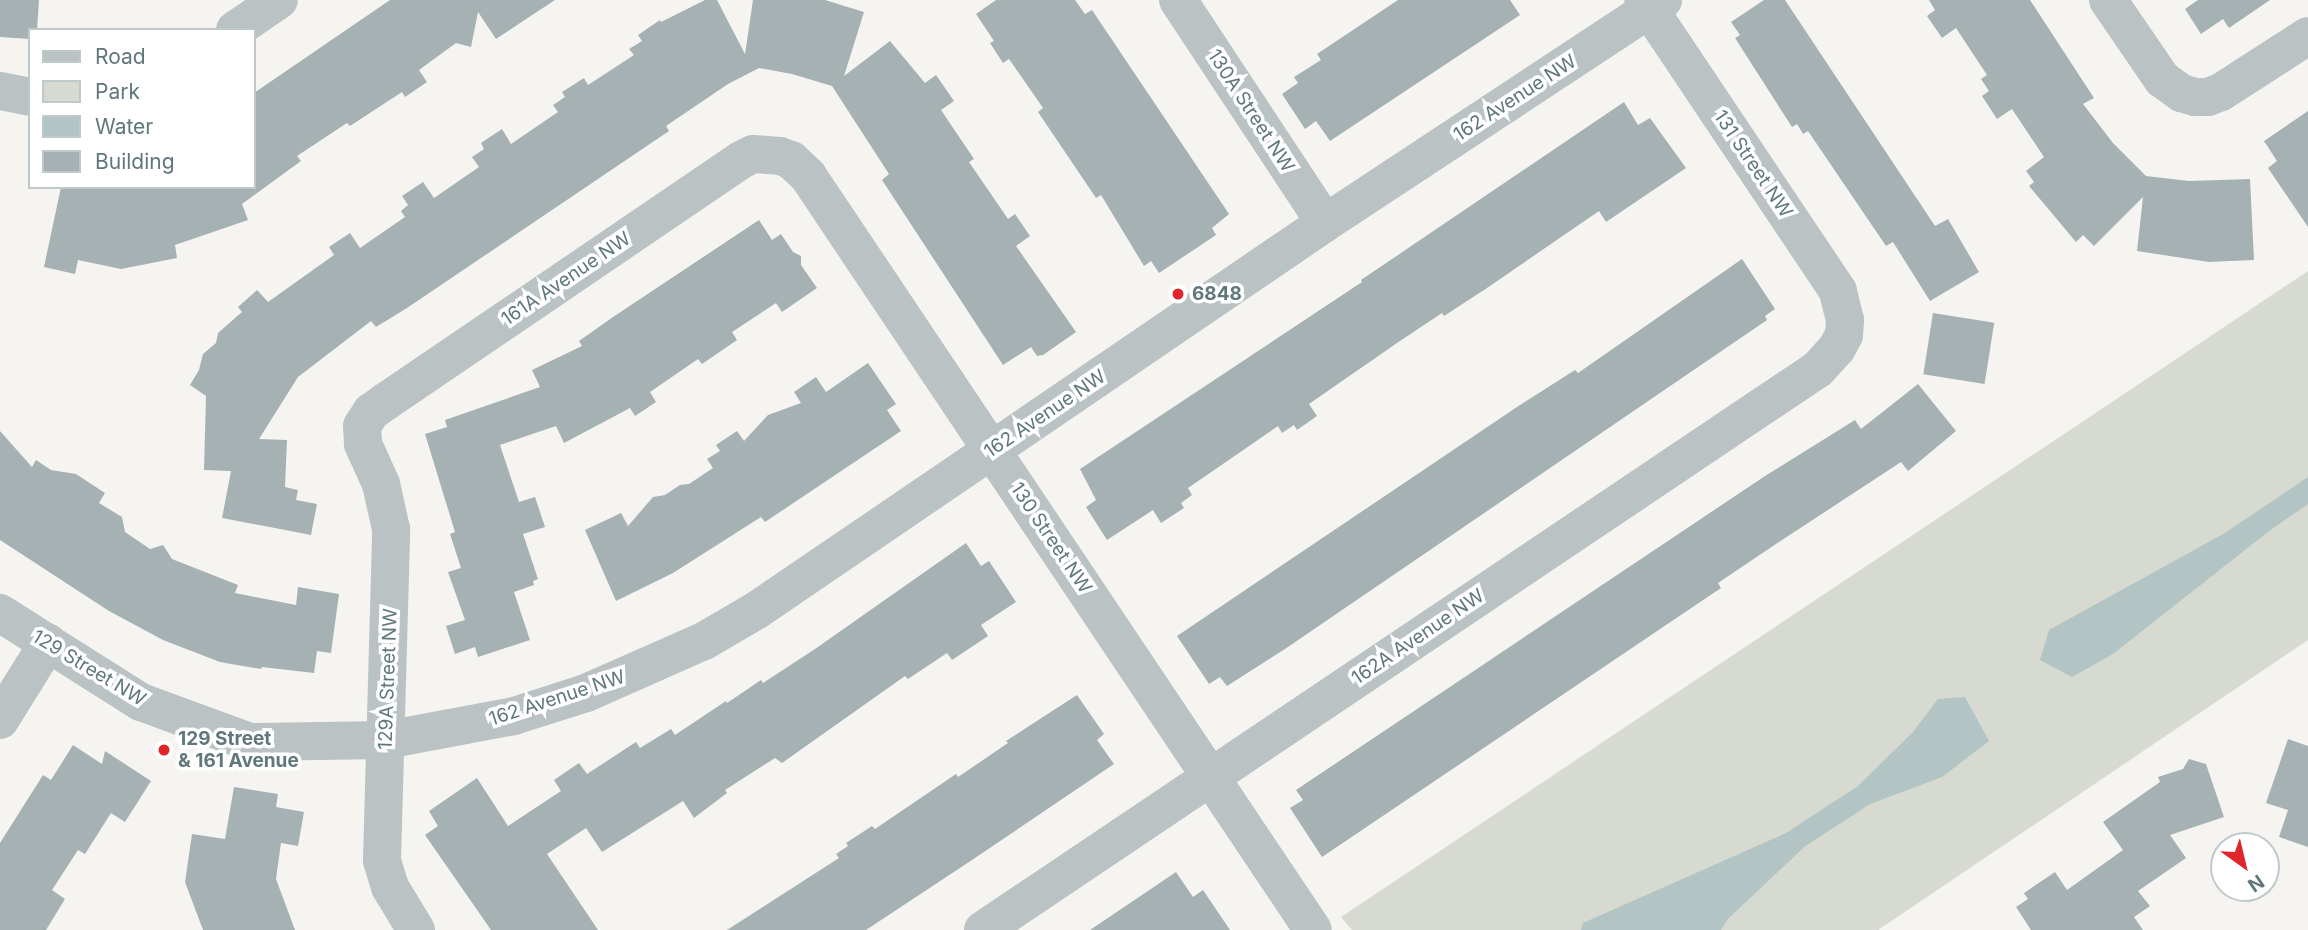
<!DOCTYPE html>
<style>
body{margin:0}
#map{position:relative;width:2308px;height:930px;overflow:hidden;background:#f5f4f1;font-family:Inter,sans-serif}
div>[style]{position:absolute}
.green>*{inset:0;background:#d6dad0}
.water>*{inset:0;background:#b2c4c4}
.building>*{inset:0;background:#a6b1b4;transform-origin:0 0}
.minor>*{height:38px;margin:-19px;padding:0 19px;transform-origin:19px;border-radius:19px;background:#bbc2c4}
.dots>*{width:19px;height:19px;translate:-50% -50%;box-sizing:border-box;border:4px solid #fff;border-radius:50%}
span{translate:-50% -50%;white-space:nowrap;text-align:center;line-height:1.15;-webkit-text-stroke:7px #fff;paint-order:stroke}
.street-label{font-size:19px;color:#60777c}
.poi-label{font-size:19px;color:#60777c;font-weight:700}
.left{translate:0 -50%;text-align:left}
.legend{position:absolute;left:28px;top:28px;width:228px;height:161px;box-sizing:border-box;background:#fff;border:2px solid #bfc9cb;margin:0;padding:9px 12px;list-style:none;font-size:21px;color:#60777c}
.legend li{display:flex;align-items:center;gap:14px;height:35px}
.legend b{width:35px;border:2px solid #bfc9cb}
.north{position:absolute;left:2210px;top:832px;width:70px;height:70px;box-sizing:border-box;background:#fff;border:2px solid #bfc9cb;border-radius:50%;rotate:146deg;font-size:19px;font-weight:700;line-height:28px;text-align:center;color:#60777c}
.north::after{content:'';display:block;margin:auto;width:24px;height:32px;background:#e0262b;clip-path:polygon(50% 0,100% 100%,50% 72%,0 100%)}
</style>
<div id="map">
<div class="green">
<i style="clip-path:polygon(2308px 271px,2308px 640px,1878px 930px,1352px 930px,1341px 917px)"></i>
</div>
<div class="water">
<i style="clip-path:polygon(2308px 477px,2308px 504px,2269px 531px,2113px 654px,2072px 677px,2040px 660px,2049px 630px,2225px 533px)"></i>
<i style="clip-path:polygon(1965px 697px,1989px 741px,1942px 777px,1870px 804px,1804px 847px,1728px 919px,1721px 930px,1581px 930px,1583px 923px,1786px 833px,1858px 786px,1913px 732px,1938px 699px)"></i>
</div>
<div class="building">
<i style="clip-path:polygon(0 0,39px 0,37px 30px,30px 30px,30px 39px,0 37px)"></i>
<i style="clip-path:polygon(390px 0,555px 0,496px 39px,478px 12px,471px 47px,456px 43px,419px 70px,427px 82px,405px 97px,402px 92px,350px 126px,347px 123px,297px 156px,301px 161px,242px 204px,248px 220px,175px 245px,177px 258px,121px 269px,78px 260px,75px 274px,44px 267px,61px 187px,254px 187px,254px 93px)"></i>
<i style="clip-path:polygon(705px 0,717px 0,745px 54px,753px 0,825px 0,864px 12px,844px 76px,890px 41px,925px 83px,936px 75px,954px 101px,941px 110px,974px 159px,969px 162px,1008px 219px,1015px 214px,1030px 236px,1016px 246px,1076px 332px,1043px 355px,1037px 356px,1031px 347px,1003px 365px,882px 180px,889px 174px,832px 86px,792px 74px,759px 68px,728px 84px,666px 126px,669px 131px,407px 308px,376px 327px,371px 321px,298px 377px,259px 439px,287px 440px,285px 487px,298px 490px,296px 500px,317px 504px,311px 535px,222px 518px,231px 471px,204px 470px,206px 396px,190px 385px,199px 370px,203px 354px,216px 343px,218px 333px,242px 312px,238px 307px,257px 290px,268px 302px,334px 255px,329px 247px,350px 233px,360px 248px,405px 217px,401px 211px,408px 205px,402px 196px,423px 182px,434px 198px,479px 167px,472px 157px,484px 149px,481px 143px,502px 129px,511px 144px,558px 112px,553px 105px,565px 97px,562px 92px,584px 78px,588px 85px,634px 55px,629px 49px,642px 41px,638px 35px,660px 20px,661px 22px)"></i>
<i style="clip-path:polygon(996px 0,1075px 0,1085px 14px,1092px 10px,1229px 214px,1212px 228px,1216px 235px,1159px 273px,1151px 261px,1144px 266px,1101px 195px,1096px 198px,1038px 112px,1043px 108px,1009px 59px,1003px 63px,990px 43px,994px 41px,976px 14px)"></i>
<i style="clip-path:polygon(1398px 0,1510px 0,1520px 15px,1330px 141px,1316px 121px,1305px 129px,1282px 94px,1298px 83px,1294px 77px,1321px 60px,1317px 54px)"></i>
<i style="clip-path:polygon(1764px 0,1785px 0,1935px 226px,1948px 219px,1979px 272px,1930px 301px,1893px 242px,1886px 246px,1808px 131px,1803px 134px,1797px 124px,1792px 127px,1735px 38px,1740px 35px,1731px 22px)"></i>
<i style="clip-path:polygon(1929px 0,2030px 0,2094px 98px,2083px 104px,2113px 143px,2146px 176px,2189px 181px,2250px 179px,2254px 260px,2209px 262px,2137px 251px,2143px 197px,2094px 246px,2083px 235px,2076px 242px,2029px 186px,2034px 182px,2026px 171px,2044px 157px,2012px 109px,1997px 119px,1982px 96px,1989px 91px,1981px 79px,1987px 75px,1956px 28px,1942px 38px,1927px 16px,1935px 10px)"></i>
<i style="clip-path:polygon(2198px 0,2270px 0,2229px 28px,2223px 19px,2201px 34px,2185px 9px)"></i>
<i style="clip-path:polygon(1624px 102px,1638px 125px,1650px 118px,1686px 168px,1606px 222px,1599px 211px,1484px 290px,1444px 316px,1442px 313px,1397px 343px,1309px 404px,1317px 416px,1297px 430px,1294px 425px,1282px 433px,1278px 426px,1188px 488px,1192px 495px,1181px 503px,1184px 508px,1161px 523px,1153px 510px,1107px 540px,1086px 507px,1096px 500px,1080px 469px,1362px 282px,1361px 280px)"></i>
<i style="clip-path:polygon(2308px 111px,2308px 227px,2268px 168px,2277px 161px,2264px 141px)"></i>
<i style="clip-path:polygon(759px 220px,772px 240px,781px 234px,793px 252px,801px 256px,801px 265px,817px 288px,782px 312px,776px 303px,732px 332px,737px 340px,702px 364px,698px 359px,650px 392px,656px 402px,635px 416px,630px 408px,564px 443px,556px 426px,500px 445px,519px 502px,535px 497px,545px 527px,523px 534px,538px 579px,533px 581px,534px 585px,514px 592px,530px 640px,478px 657px,475px 647px,455px 654px,446px 626px,465px 620px,448px 572px,461px 568px,450px 534px,455px 532px,425px 434px,447px 427px,445px 420px,540px 387px,532px 370px,582px 346px,579px 341px,613px 317px)"></i>
<i style="clip-path:polygon(1742px 259px,1775px 309px,1765px 316px,1767px 320px,1285px 649px,1227px 686px,1220px 677px,1209px 684px,1177px 636px,1517px 407px,1575px 370px,1578px 373px)"></i>
<i style="left:1933px;top:313px;width:62px;height:62px;rotate:9deg"></i>
<i style="clip-path:polygon(868px 363px,896px 404px,887px 410px,901px 431px,765px 522px,761px 517px,673px 573px,616px 601px,585px 530px,621px 513px,628px 526px,653px 497px,665px 495px,680px 485px,689px 484px,713px 468px,707px 459px,720px 451px,716px 445px,737px 431px,744px 441px,768px 415px,801px 403px,794px 392px,816px 377px,826px 392px)"></i>
<i style="clip-path:polygon(1918px 384px,1956px 431px,1908px 471px,1901px 462px,1782px 540px,1718px 583px,1721px 588px,1322px 857px,1290px 808px,1303px 800px,1296px 790px,1765px 476px,1855px 420px,1861px 429px)"></i>
<i style="clip-path:polygon(0 431px,32px 467px,36px 460px,51px 470px,76px 474px,105px 493px,99px 503px,122px 517px,125px 532px,150px 549px,163px 545px,172px 559px,238px 585px,235px 593px,296px 605px,298px 587px,339px 594px,331px 653px,317px 651px,314px 673px,262px 667px,261px 669px,220px 662px,163px 640px,109px 611px,0 540px)"></i>
<i style="clip-path:polygon(966px 543px,981px 566px,989px 561px,1016px 602px,981px 625px,988px 636px,952px 660px,947px 653px,908px 679px,905px 676px,782px 763px,775px 758px,725px 790px,727px 793px,694px 818px,683px 801px,602px 852px,586px 828px,547px 854px,598px 930px,491px 930px,425px 835px,438px 826px,429px 811px,477px 778px,508px 826px,561px 791px,554px 780px,579px 763px,587px 774px,636px 742px,640px 748px,671px 729px,675px 735px,726px 701px,727px 703px,761px 680px,763px 683px,815px 649px)"></i>
<i style="clip-path:polygon(1077px 695px,1104px 734px,1097px 740px,1114px 764px,972px 860px,866px 930px,727px 930px,839px 858px,836px 854px,848px 846px,846px 843px,872px 826px,875px 829px,956px 774px,958px 777px,1008px 743px,1006px 741px)"></i>
<i style="clip-path:polygon(2288px 739px,2308px 746px,2308px 847px,2279px 837px,2288px 810px,2266px 803px)"></i>
<i style="clip-path:polygon(73px 745px,102px 764px,105px 751px,151px 781px,125px 822px,111px 813px,85px 854px,78px 850px,52px 890px,65px 899px,46px 930px,0 930px,0 843px,43px 775px,51px 780px)"></i>
<i style="clip-path:polygon(2189px 759px,2206px 764px,2224px 817px,2170px 835px,2186px 858px,2138px 891px,2150px 906px,2134px 917px,2143px 930px,2031px 930px,2016px 907px,2028px 899px,2024px 893px,2055px 872px,2067px 890px,2123px 850px,2103px 822px,2160px 782px,2158px 777px,2183px 769px)"></i>
<i style="clip-path:polygon(234px 787px,278px 794px,276px 807px,304px 812px,298px 846px,281px 843px,276px 879px,295px 930px,203px 930px,185px 882px,192px 834px,225px 839px)"></i>
<i style="clip-path:polygon(1176px 872px,1193px 897px,1203px 890px,1230px 930px,1090px 930px)"></i>
</div>
<div class="minor">
<i style="left:1178px;top:0;width:267px;rotate:56.6deg"></i>
<i style="left:2108px;top:0;width:96px;rotate:55.6deg"></i>
<i style="left:2162px;top:79px;width:24px;rotate:36deg"></i>
<i style="left:2181px;top:93px;width:15px;rotate:16deg"></i>
<i style="left:2195px;top:97px;width:13px"></i>
<i style="left:2208px;top:97px;width:14px;rotate:-21deg"></i>
<i style="left:2221px;top:92px;width:103px;rotate:-32.8deg"></i>
<i style="left:235px;top:30px;width:53px;rotate:-34.3deg"></i>
<i style="left:0;top:91px;width:31px;rotate:11deg"></i>
<i style="left:0;top:613px;width:167px;rotate:32.3deg"></i>
<i style="left:141px;top:702px;width:116px;rotate:20.2deg"></i>
<i style="left:250px;top:742px;width:136px;rotate:-0.8deg"></i>
<i style="left:386px;top:740px;width:130px;rotate:-10.6deg"></i>
<i style="left:514px;top:716px;width:76px;rotate:-17.7deg"></i>
<i style="left:586px;top:693px;width:129px;rotate:-23.8deg"></i>
<i style="left:704px;top:641px;width:61px;rotate:-30.3deg"></i>
<i style="left:757px;top:610px;width:687px;rotate:-34.27deg"></i>
<i style="left:1325px;top:223px;width:405px;rotate:-33.4deg"></i>
<i style="left:0;top:720px;width:91px;rotate:-58.1deg"></i>
<i style="left:416px;top:930px;width:50px;rotate:-121.2deg"></i>
<i style="left:390px;top:887px;width:28px;rotate:-107deg"></i>
<i style="left:382px;top:860px;width:331px;rotate:-88.4deg"></i>
<i style="left:391px;top:529px;width:46px;rotate:-102.5deg"></i>
<i style="left:381px;top:484px;width:44px;rotate:-114.2deg"></i>
<i style="left:363px;top:444px;width:18px;rotate:-93deg"></i>
<i style="left:362px;top:426px;width:17px;rotate:-57deg"></i>
<i style="left:371px;top:412px;width:17px;rotate:-36deg"></i>
<i style="left:385px;top:402px;width:430px;rotate:-34.2deg"></i>
<i style="left:741px;top:160px;width:13px;rotate:-27deg"></i>
<i style="left:753px;top:154px;width:27px;rotate:4deg"></i>
<i style="left:780px;top:156px;width:12px;rotate:20deg"></i>
<i style="left:791px;top:160px;width:23px;rotate:43deg"></i>
<i style="left:808px;top:176px;width:907px;rotate:56.19deg"></i>
<i style="left:983px;top:930px;width:1006px;rotate:-33.9deg"></i>
<i style="left:1818px;top:369px;width:28px;rotate:-48deg"></i>
<i style="left:1837px;top:348px;width:15px;rotate:-62deg"></i>
<i style="left:1844px;top:335px;width:15px;rotate:-86deg"></i>
<i style="left:1845px;top:320px;width:30px;rotate:-104deg"></i>
<i style="left:1838px;top:291px;width:350px;rotate:-123.8deg"></i>
</div>
<div class="dots">
<i style="left:1178px;top:294px;background:#e0262b"></i>
<i style="left:164px;top:750px;background:#e0262b"></i>
</div>
<div class="street-label">
<span style="left:1515px;top:98px;rotate:-33deg">162 Avenue NW</span>
<span style="left:1251px;top:111px;rotate:57deg">130A Street NW</span>
<span style="left:1753px;top:164px;rotate:56deg">131 Street NW</span>
<span style="left:566px;top:279px;rotate:-34deg">161A Avenue NW</span>
<span style="left:1045px;top:414px;rotate:-34deg">162 Avenue NW</span>
<span style="left:1051px;top:538px;rotate:56deg">130 Street NW</span>
<span style="left:1418px;top:637px;rotate:-34deg">162A Avenue NW</span>
<span style="left:89px;top:668px;rotate:31deg">129 Street NW</span>
<span style="left:388px;top:679px;rotate:-88deg">129A Street NW</span>
<span style="left:557px;top:698px;rotate:-18deg">162 Avenue NW</span>
</div>
<div class="poi-label">
<span class="left" style="left:1192px;top:294px">6848</span>
<span class="left" style="left:178px;top:750px">129 Street<br>&amp; 161 Avenue</span>
</div>
<ul class="legend">
<li><b style="height:9px;background:#bbc2c4"></b>Road</li>
<li><b style="height:19px;background:#d6dad0"></b>Park</li>
<li><b style="height:19px;background:#b2c4c4"></b>Water</li>
<li><b style="height:19px;background:#a6b1b4"></b>Building</li>
</ul>
<div class="north">N</div>
</div>
